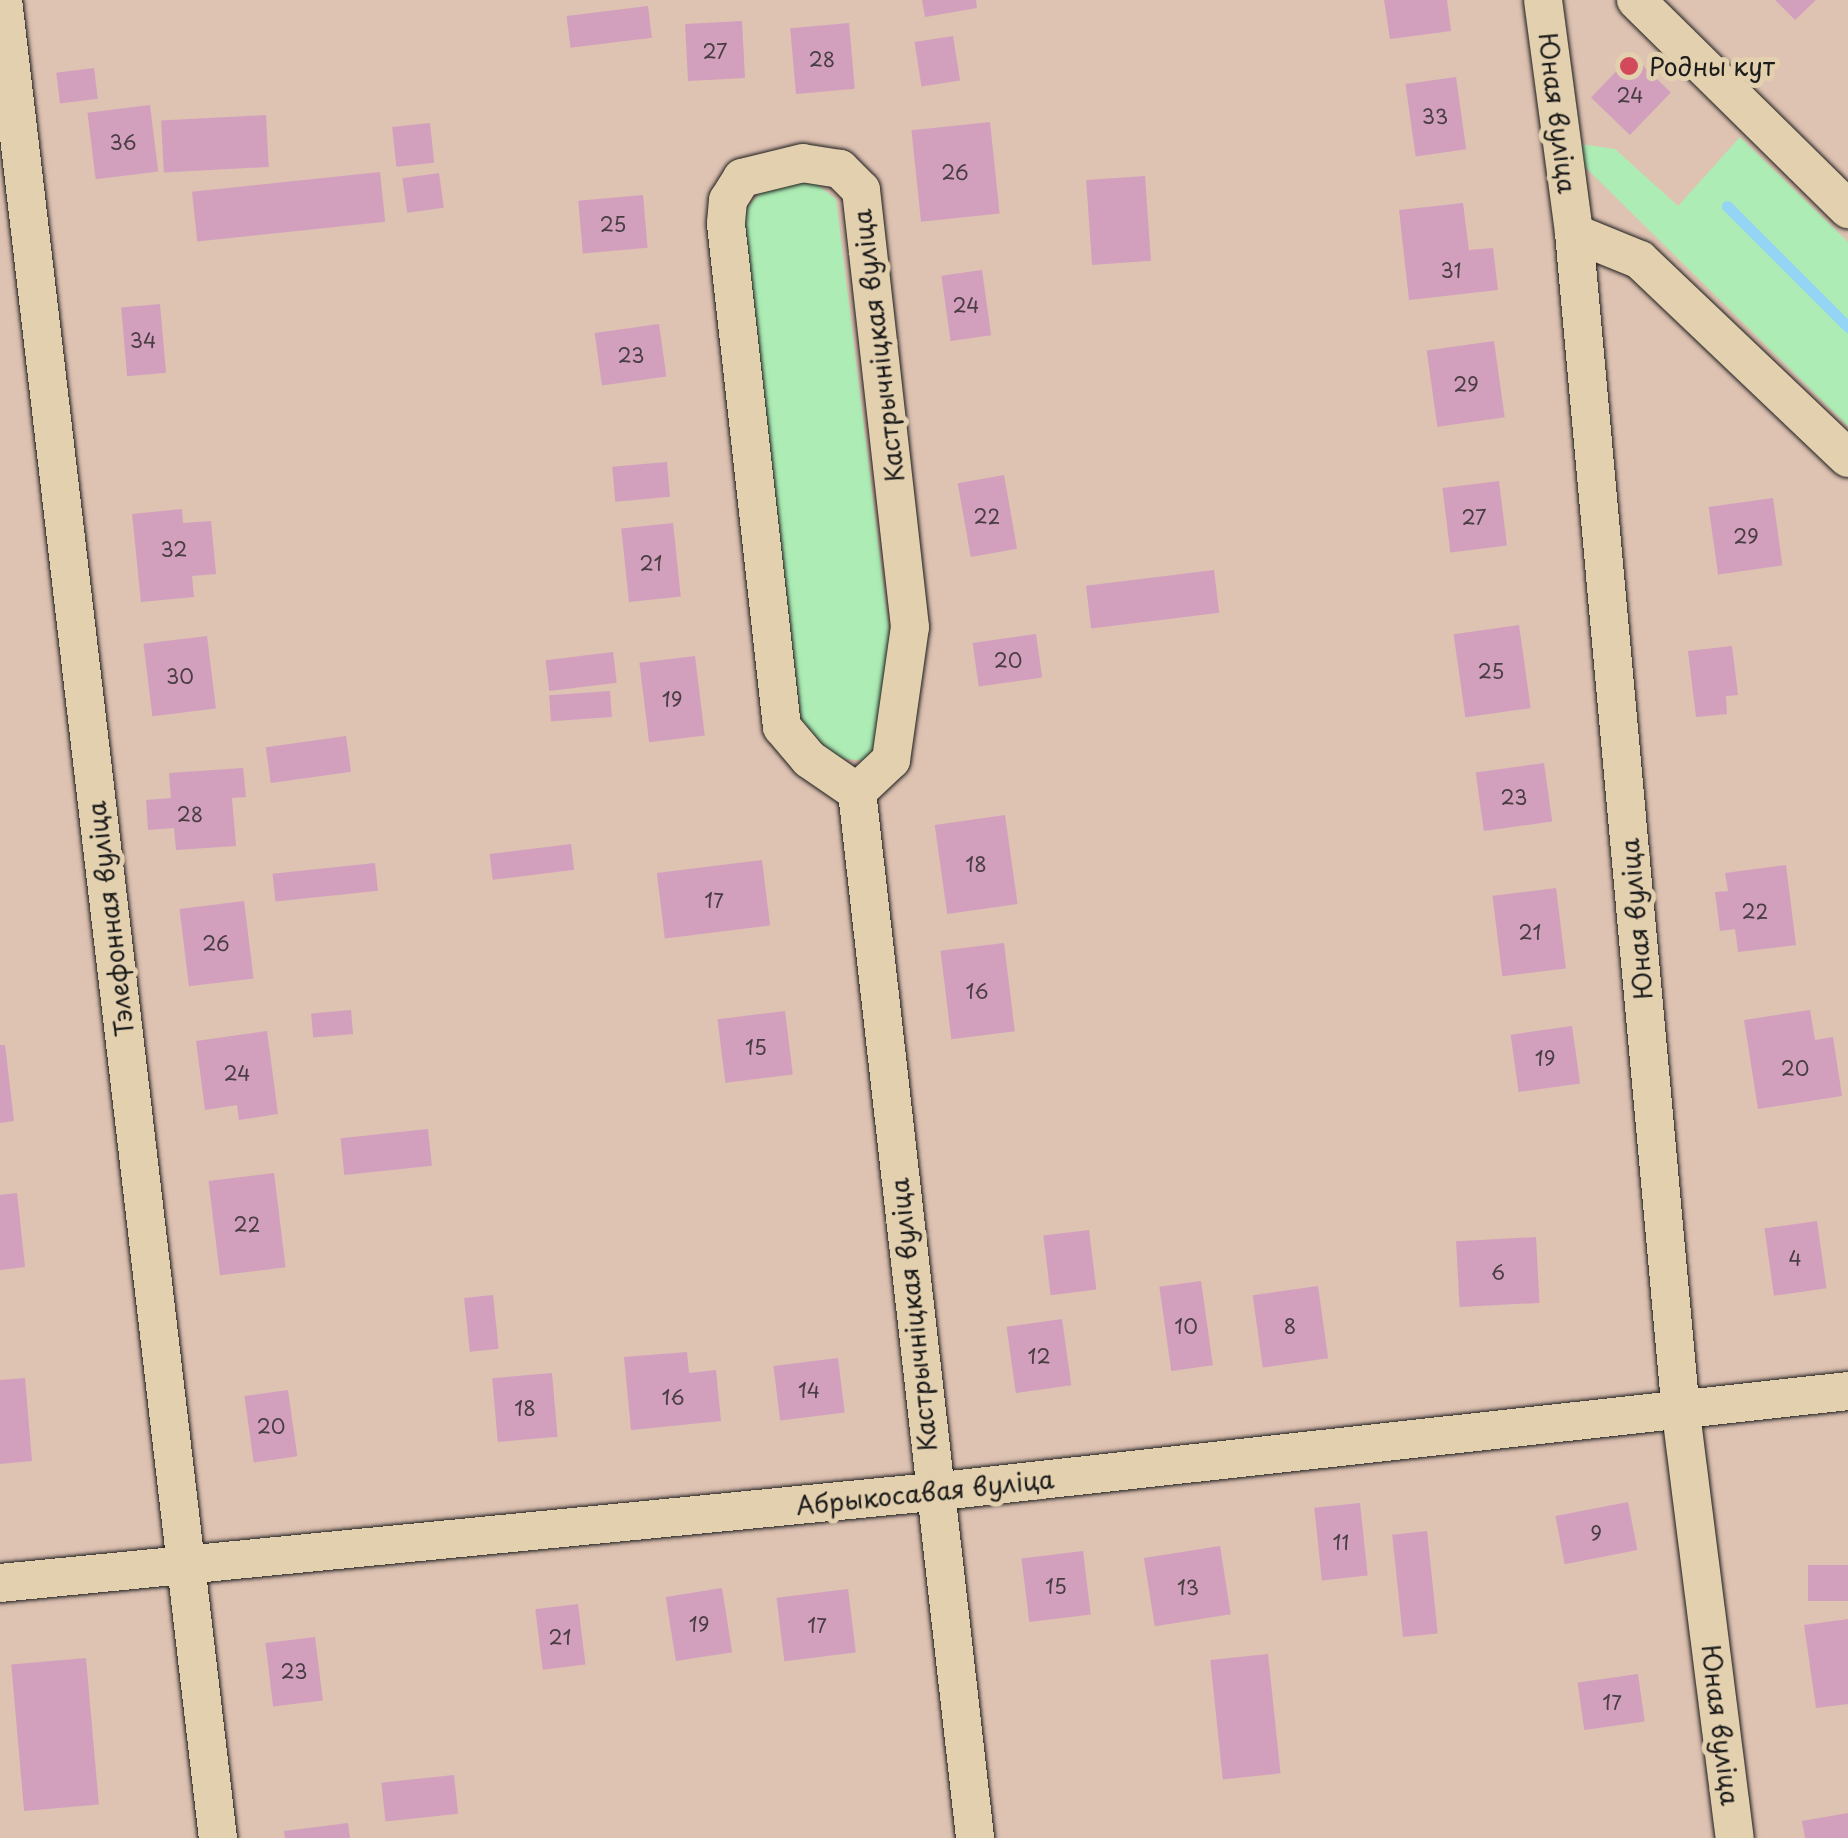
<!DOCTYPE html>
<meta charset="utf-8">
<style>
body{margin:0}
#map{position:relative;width:1848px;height:1838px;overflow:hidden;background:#dec2b2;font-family:"Playpen Sans",sans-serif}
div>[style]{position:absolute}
.green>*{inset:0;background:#adedb5}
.stream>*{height:11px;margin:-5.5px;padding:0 5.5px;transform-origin:5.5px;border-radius:5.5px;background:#94d4f5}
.building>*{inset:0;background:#d2a0bd;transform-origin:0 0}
.roads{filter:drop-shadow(0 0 2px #1c1c1c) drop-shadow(0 0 2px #1c1c1c)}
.street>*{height:38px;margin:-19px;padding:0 19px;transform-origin:19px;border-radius:19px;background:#e3d0ae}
.dots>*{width:28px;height:28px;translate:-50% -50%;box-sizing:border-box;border:5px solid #e3d0ae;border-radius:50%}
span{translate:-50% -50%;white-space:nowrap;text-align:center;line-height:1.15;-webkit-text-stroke:10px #e3d0ae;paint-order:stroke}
.number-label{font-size:20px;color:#4a3d44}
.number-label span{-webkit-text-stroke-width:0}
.poi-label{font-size:25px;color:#1c1c1c}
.left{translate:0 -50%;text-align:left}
.street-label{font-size:25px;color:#1c1c1c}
</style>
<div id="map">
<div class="green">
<i style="clip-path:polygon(1740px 137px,1848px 242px,1848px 426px,1581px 163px,1580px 144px,1615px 149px,1678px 206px)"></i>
<i style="clip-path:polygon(809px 178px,836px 199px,894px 671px,882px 735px,867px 761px,836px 758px,801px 722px,743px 212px,764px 189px)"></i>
</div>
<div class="stream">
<i style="left:1727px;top:206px;width:171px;rotate:45deg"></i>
</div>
<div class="building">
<i style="clip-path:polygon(922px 0,976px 0,977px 8px,925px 17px)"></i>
<i style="clip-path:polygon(1384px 0,1447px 0,1451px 31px,1390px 39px)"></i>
<i style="clip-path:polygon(1775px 0,1816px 0,1795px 20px)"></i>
<i style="left:648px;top:6px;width:32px;height:82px;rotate:83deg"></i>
<i style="left:742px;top:21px;width:57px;height:57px;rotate:87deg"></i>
<i style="left:849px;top:23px;width:66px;height:59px;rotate:85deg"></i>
<i style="left:953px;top:36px;width:45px;height:39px;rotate:81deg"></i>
<i style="left:1632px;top:55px;width:54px;height:59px;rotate:44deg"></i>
<i style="left:94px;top:68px;width:31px;height:38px;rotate:83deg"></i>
<i style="left:1456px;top:77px;width:73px;height:51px;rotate:82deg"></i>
<i style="left:150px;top:105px;width:67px;height:63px;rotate:83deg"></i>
<i style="left:266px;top:115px;width:52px;height:105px;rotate:87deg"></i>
<i style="left:990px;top:122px;width:92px;height:79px;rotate:84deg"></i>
<i style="left:430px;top:123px;width:40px;height:38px;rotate:84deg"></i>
<i style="left:380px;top:172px;width:50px;height:189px;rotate:84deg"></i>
<i style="left:439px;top:173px;width:35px;height:37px;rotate:82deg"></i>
<i style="left:1145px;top:176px;width:85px;height:59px;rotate:86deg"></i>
<i style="left:643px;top:195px;width:53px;height:65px;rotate:85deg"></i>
<i style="clip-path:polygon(1463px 203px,1469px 250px,1493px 248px,1498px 290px,1409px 300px,1399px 210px)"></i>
<i style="left:982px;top:270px;width:66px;height:41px;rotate:82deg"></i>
<i style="left:160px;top:304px;width:69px;height:39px;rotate:85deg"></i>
<i style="left:659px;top:324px;width:53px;height:65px;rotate:82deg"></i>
<i style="left:1494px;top:341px;width:77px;height:68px;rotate:82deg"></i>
<i style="left:667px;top:462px;width:35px;height:55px;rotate:85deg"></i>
<i style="left:1004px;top:475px;width:75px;height:47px;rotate:80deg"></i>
<i style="left:1499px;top:481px;width:65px;height:57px;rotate:83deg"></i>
<i style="left:1773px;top:498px;width:68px;height:65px;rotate:82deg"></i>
<i style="clip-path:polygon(182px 509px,183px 523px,211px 521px,216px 574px,192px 576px,194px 597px,141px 602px,132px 514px)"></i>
<i style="left:673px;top:523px;width:74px;height:52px;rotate:84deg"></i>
<i style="left:1214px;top:570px;width:43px;height:129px;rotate:83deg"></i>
<i style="left:1519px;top:625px;width:84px;height:66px;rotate:82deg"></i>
<i style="left:1036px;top:634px;width:44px;height:64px;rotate:82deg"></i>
<i style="left:207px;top:636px;width:73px;height:64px;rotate:83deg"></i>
<i style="clip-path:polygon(1732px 646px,1738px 695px,1726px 696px,1727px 714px,1696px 717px,1688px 651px)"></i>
<i style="left:613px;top:652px;width:31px;height:68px;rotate:83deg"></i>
<i style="left:695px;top:656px;width:80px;height:56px;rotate:83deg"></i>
<i style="left:610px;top:691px;width:26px;height:61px;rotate:86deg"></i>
<i style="left:346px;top:736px;width:36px;height:81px;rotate:82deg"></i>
<i style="left:1544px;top:763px;width:59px;height:69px;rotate:82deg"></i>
<i style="clip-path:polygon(243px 768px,246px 797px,232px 798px,236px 846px,176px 850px,174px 828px,148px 830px,146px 800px,171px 798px,169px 773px)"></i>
<i style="left:1005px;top:815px;width:90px;height:71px;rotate:82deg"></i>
<i style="left:571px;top:844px;width:26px;height:82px;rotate:83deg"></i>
<i style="left:762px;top:860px;width:66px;height:106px;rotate:83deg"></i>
<i style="left:375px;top:863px;width:28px;height:103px;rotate:84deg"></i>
<i style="clip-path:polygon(1786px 865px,1796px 945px,1738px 952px,1735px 929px,1720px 931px,1715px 892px,1728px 891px,1725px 873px)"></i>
<i style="left:1556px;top:888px;width:81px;height:64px;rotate:83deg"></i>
<i style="left:244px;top:901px;width:78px;height:65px;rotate:83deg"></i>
<i style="left:1004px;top:943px;width:89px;height:64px;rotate:83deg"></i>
<i style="left:351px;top:1010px;width:24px;height:40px;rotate:85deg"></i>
<i style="clip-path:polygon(1810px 1010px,1815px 1040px,1833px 1037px,1842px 1096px,1758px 1109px,1744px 1020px)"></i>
<i style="left:785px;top:1011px;width:64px;height:68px;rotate:83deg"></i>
<i style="left:1572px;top:1026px;width:58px;height:62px;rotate:82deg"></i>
<i style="clip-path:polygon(267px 1031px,278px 1114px,239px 1120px,237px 1105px,205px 1110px,196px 1041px)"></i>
<i style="clip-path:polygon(0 1045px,5px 1045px,14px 1121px,0 1123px)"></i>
<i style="left:428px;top:1129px;width:37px;height:88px;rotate:84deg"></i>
<i style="left:274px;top:1173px;width:95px;height:66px;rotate:83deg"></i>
<i style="clip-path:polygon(17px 1193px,25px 1267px,0 1270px,0 1195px)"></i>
<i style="left:1817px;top:1221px;width:68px;height:53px;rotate:82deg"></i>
<i style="left:1089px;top:1230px;width:60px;height:46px;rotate:83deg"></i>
<i style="left:1536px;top:1237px;width:66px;height:80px;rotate:87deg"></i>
<i style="left:1201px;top:1281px;width:85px;height:42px;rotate:82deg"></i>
<i style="left:1318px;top:1286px;width:73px;height:66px;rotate:82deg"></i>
<i style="left:493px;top:1295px;width:54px;height:29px;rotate:84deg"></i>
<i style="left:1062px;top:1319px;width:67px;height:56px;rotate:82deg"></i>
<i style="clip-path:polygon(687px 1352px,689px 1373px,716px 1370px,721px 1421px,631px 1430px,624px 1357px)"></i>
<i style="left:838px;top:1358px;width:55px;height:65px;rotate:83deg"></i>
<i style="left:552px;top:1373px;width:64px;height:60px;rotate:85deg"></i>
<i style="clip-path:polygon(25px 1378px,32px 1461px,0 1464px,0 1380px)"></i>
<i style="left:288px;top:1390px;width:67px;height:44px;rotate:82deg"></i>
<i style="left:1628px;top:1502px;width:49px;height:74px;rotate:79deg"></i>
<i style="left:1360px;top:1503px;width:73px;height:46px;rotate:84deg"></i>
<i style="left:1427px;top:1531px;width:103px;height:35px;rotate:84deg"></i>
<i style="left:1220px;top:1546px;width:69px;height:77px;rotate:81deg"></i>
<i style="left:1083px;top:1551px;width:64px;height:62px;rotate:83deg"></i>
<i style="left:1848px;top:1565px;width:36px;height:40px;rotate:90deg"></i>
<i style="left:722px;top:1588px;width:65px;height:57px;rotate:81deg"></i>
<i style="left:848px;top:1589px;width:64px;height:72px;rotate:83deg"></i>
<i style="left:578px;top:1604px;width:61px;height:43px;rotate:83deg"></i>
<i style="clip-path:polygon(1848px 1619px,1848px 1704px,1816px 1708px,1804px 1625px)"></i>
<i style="left:315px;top:1637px;width:64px;height:50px;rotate:83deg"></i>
<i style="left:1268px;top:1654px;width:120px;height:58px;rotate:84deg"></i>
<i style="left:86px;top:1658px;width:147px;height:75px;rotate:85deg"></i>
<i style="left:1638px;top:1674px;width:48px;height:61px;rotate:82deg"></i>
<i style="left:454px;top:1775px;width:39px;height:73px;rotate:84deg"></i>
<i style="clip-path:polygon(1848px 1813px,1848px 1838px,1805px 1838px,1802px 1821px)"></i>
<i style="clip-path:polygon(348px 1823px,350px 1838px,285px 1838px,284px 1831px)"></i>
</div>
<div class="roads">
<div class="street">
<i style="left:3px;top:0;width:1851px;rotate:83.33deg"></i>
<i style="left:1543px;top:0;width:235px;rotate:82.4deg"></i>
<i style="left:1574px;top:233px;width:1185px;rotate:84.82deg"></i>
<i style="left:1681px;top:1413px;width:428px;rotate:82.8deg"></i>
<i style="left:1636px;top:0;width:298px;rotate:44.6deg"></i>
<i style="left:1574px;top:233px;width:71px;rotate:22.2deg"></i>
<i style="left:1640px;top:260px;width:287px;rotate:43.6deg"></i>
<i style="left:857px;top:792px;width:47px;rotate:-43.3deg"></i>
<i style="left:891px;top:760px;width:134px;rotate:-81.9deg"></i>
<i style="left:910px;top:627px;width:440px;rotate:-96.4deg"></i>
<i style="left:861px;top:190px;width:30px;rotate:-135deg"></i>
<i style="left:840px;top:169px;width:37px;rotate:-171deg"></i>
<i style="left:803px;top:163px;width:63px;rotate:166.2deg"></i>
<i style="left:742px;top:178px;width:26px;rotate:122deg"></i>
<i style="left:728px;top:200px;width:24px;rotate:95deg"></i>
<i style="left:726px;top:224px;width:506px;rotate:83.65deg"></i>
<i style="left:782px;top:727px;width:42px;rotate:49.8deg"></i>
<i style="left:809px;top:759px;width:58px;rotate:34.5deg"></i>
<i style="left:857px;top:792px;width:1053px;rotate:83.56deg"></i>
<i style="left:0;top:1583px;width:936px;rotate:-5.58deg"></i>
<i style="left:932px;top:1492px;width:922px;rotate:-6.29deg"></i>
</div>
</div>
<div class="dots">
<i style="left:1629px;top:66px;background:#d1495b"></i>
</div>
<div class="number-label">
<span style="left:715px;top:51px">27</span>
<span style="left:822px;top:59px">28</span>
<span style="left:1630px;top:95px">24</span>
<span style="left:1435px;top:116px">33</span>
<span style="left:123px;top:142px">36</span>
<span style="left:955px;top:172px">26</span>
<span style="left:613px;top:224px">25</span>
<span style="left:1451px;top:270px">31</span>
<span style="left:966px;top:305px">24</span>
<span style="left:143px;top:340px">34</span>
<span style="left:631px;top:355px">23</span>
<span style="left:1466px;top:384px">29</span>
<span style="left:987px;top:516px">22</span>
<span style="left:1474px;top:517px">27</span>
<span style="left:1746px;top:536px">29</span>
<span style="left:174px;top:549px">32</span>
<span style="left:651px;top:563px">21</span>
<span style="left:1008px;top:660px">20</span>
<span style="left:1491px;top:671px">25</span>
<span style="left:180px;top:676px">30</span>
<span style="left:672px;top:699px">19</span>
<span style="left:1514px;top:797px">23</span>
<span style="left:190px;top:814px">28</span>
<span style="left:976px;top:864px">18</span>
<span style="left:714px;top:900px">17</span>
<span style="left:1755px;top:911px">22</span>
<span style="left:1530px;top:932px">21</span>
<span style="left:216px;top:943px">26</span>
<span style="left:977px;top:991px">16</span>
<span style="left:756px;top:1047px">15</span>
<span style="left:1545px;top:1058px">19</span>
<span style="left:1795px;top:1068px">20</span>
<span style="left:237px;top:1073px">24</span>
<span style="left:247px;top:1224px">22</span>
<span style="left:1795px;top:1258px">4</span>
<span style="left:1498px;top:1272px">6</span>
<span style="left:1186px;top:1326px">10</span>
<span style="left:1290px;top:1326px">8</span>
<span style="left:1039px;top:1356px">12</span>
<span style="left:809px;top:1390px">14</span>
<span style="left:673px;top:1397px">16</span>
<span style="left:525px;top:1408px">18</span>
<span style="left:271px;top:1426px">20</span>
<span style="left:1596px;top:1533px">9</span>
<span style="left:1341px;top:1542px">11</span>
<span style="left:1056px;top:1586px">15</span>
<span style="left:1188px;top:1587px">13</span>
<span style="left:699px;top:1624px">19</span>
<span style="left:817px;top:1625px">17</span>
<span style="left:560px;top:1637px">21</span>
<span style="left:294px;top:1671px">23</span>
<span style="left:1612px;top:1702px">17</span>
</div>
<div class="poi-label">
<span class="left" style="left:1649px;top:66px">Родны кут</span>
</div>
<div class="street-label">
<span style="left:1558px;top:113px;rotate:83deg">Юная вуліца</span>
<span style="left:878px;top:346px;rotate:-97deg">Кастрычніцкая вуліца</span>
<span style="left:110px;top:919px;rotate:-97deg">Тэлефонная вуліца</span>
<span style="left:1636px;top:919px;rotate:-95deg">Юная вуліца</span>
<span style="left:913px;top:1315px;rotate:-96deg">Кастрычніцкая вуліца</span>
<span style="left:925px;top:1492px;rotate:-6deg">Абрыкосавая вуліца</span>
<span style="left:1721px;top:1725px;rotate:83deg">Юная вуліца</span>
</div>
</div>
